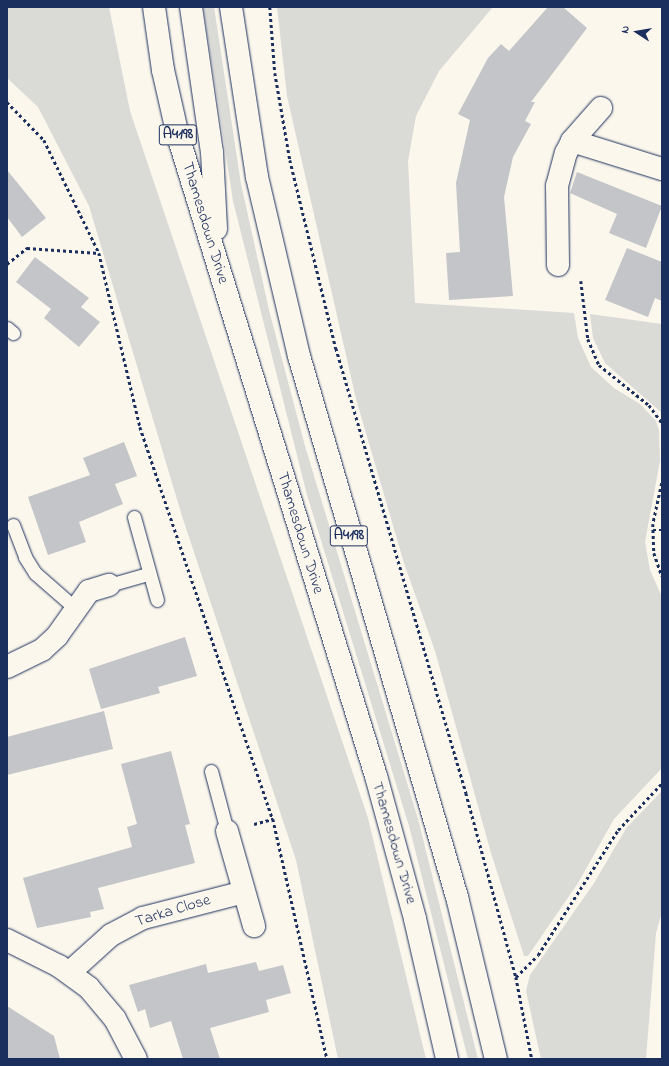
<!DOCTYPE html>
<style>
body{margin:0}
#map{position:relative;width:669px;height:1066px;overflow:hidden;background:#fbf7ec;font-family:"Indie Flower",sans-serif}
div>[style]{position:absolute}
.green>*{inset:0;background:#dadad7}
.building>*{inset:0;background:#c3c5c9}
.path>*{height:2.5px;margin-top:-1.25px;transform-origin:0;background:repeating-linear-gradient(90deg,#1b2f5e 0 3px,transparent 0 6px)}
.roads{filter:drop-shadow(0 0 1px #1b2f5e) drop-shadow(0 0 1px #1b2f5e)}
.lane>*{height:13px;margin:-6.5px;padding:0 6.5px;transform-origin:6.5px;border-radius:6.5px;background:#fbf7ec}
.street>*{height:22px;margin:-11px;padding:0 11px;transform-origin:11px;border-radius:11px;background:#fbf7ec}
.primary>*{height:22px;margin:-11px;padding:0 11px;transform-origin:11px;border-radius:11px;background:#fbf7ec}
span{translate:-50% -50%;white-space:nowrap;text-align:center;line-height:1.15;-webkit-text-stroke:3px #fbf7ec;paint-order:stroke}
.shield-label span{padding:1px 3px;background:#fbf7ec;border:1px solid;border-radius:3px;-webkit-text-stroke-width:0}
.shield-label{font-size:15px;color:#1b2f5e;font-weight:700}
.street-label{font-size:16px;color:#1b2f5e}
.frame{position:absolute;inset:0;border:8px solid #1b2f5e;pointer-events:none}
.north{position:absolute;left:617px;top:12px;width:40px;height:40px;-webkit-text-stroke:3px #fbf7ec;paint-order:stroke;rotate:282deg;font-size:11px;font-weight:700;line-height:16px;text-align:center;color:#1b2f5e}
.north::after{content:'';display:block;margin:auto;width:14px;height:18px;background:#1b2f5e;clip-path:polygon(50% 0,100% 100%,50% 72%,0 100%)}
</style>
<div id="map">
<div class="green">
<i style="clip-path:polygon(7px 7px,109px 7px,130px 111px,368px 818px,426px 1059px,338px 1059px,296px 860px,182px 516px,89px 206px,38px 107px,7px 78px)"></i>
<i style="clip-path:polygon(203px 7px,214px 7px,241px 184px,269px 310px,305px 446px,418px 819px,478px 1059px,468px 1059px,409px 826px,307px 495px,233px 201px)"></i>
<i style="clip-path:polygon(277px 7px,493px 7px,439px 71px,416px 116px,408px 161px,415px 303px,574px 313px,578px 338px,591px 367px,614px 388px,640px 404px,656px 421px,659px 430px,660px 461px,645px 542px,650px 570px,662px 597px,662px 768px,614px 819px,578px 883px,528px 956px,524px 956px,491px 853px,435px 651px,404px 563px,356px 399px,287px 96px)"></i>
<i style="clip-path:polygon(590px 314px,662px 324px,662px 413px,605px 363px,593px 338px)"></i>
<i style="clip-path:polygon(662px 791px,662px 912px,656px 933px,646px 1059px,541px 1059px,526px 991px,530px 975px,594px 883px,627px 827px)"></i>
</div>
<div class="building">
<i style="clip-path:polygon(548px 7px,563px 7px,587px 28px,531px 102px,535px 102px,525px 121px,531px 124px,513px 157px,504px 197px,513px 296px,449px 300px,446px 253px,460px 252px,456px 183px,470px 120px,458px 114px,488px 58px,501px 44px,509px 51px)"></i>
<i style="clip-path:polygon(7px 170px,46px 218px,22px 237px,7px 217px)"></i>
<i style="clip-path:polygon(577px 172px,662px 206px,646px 248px,609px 233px,617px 214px,570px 193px)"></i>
<i style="clip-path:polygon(627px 248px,662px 262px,662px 301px,655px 298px,648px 317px,605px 300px)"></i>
<i style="clip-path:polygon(35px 257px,89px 298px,81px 307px,100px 322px,79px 347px,44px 318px,51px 309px,16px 282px)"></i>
<i style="clip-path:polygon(124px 442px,137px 476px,115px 484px,123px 504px,79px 522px,86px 542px,48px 555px,28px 497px,90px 475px,83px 458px)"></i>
<i style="clip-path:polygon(185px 637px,197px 676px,158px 687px,160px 693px,101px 709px,89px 669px)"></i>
<i style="clip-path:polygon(104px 711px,113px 749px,7px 775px,7px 737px)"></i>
<i style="clip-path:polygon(171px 751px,190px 824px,185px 825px,195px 863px,98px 888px,104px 909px,90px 912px,91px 917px,37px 928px,23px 878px,132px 847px,127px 827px,137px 824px,121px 764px)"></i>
<i style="clip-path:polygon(256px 962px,259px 971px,283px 965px,291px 993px,266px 1000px,269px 1012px,210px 1028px,220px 1059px,183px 1059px,171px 1021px,150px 1028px,145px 1009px,138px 1012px,129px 985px,206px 964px,208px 973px)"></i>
<i style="clip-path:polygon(7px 1006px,54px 1036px,60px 1059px,7px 1059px)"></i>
</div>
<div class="path">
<i style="left:270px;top:7px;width:66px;rotate:85.7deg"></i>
<i style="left:275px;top:73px;width:88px;rotate:80.2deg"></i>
<i style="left:290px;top:160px;width:194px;rotate:76.3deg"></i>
<i style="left:336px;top:348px;width:464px;rotate:73.7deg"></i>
<i style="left:466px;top:793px;width:191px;rotate:74.8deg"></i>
<i style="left:516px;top:977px;width:84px;rotate:79deg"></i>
<i style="left:7px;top:102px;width:53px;rotate:45.8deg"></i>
<i style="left:44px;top:140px;width:126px;rotate:64deg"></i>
<i style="left:99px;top:253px;width:179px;rotate:76.7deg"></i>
<i style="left:140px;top:427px;width:414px;rotate:71.3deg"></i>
<i style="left:273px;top:819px;width:246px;rotate:77.3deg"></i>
<i style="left:7px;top:264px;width:26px;rotate:-39deg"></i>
<i style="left:27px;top:248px;width:72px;rotate:4deg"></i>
<i style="left:581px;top:281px;width:58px;rotate:83.1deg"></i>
<i style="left:588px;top:339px;width:28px;rotate:67deg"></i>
<i style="left:599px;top:365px;width:64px;rotate:38.7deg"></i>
<i style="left:649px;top:405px;width:22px;rotate:54deg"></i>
<i style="left:662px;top:483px;width:42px;rotate:102.4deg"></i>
<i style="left:653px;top:524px;width:29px;rotate:88deg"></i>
<i style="left:654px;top:553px;width:24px;rotate:71deg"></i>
<i style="left:653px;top:530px;width:9px"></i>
<i style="left:254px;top:824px;width:20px;rotate:-15deg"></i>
<i style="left:516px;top:977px;width:31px;rotate:-45deg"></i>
<i style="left:538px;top:955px;width:148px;rotate:-57.4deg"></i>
<i style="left:618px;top:830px;width:64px;rotate:-46.9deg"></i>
</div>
<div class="roads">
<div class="lane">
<i style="left:7px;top:328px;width:8px;rotate:40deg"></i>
<i style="left:134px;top:517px;width:86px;rotate:74.5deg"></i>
<i style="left:13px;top:525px;width:34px;rotate:69deg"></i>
<i style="left:25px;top:557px;width:19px;rotate:58deg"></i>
<i style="left:35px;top:573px;width:53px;rotate:41.2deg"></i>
<i style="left:109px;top:585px;width:41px;rotate:-15.8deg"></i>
<i style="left:211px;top:771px;width:62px;rotate:75.1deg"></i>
</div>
<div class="street">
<i style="left:572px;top:141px;width:44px;rotate:-48.7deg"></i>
<i style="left:558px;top:265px;width:79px;rotate:-90.7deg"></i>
<i style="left:557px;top:186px;width:34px;rotate:-75deg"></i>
<i style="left:566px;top:153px;width:13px;rotate:-63deg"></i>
<i style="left:572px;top:141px;width:94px;rotate:17.3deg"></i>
<i style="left:7px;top:667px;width:39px;rotate:-26deg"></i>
<i style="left:42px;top:650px;width:21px;rotate:-43deg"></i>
<i style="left:57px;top:636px;width:55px;rotate:-54.6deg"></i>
<i style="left:89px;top:591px;width:21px;rotate:-17deg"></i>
<i style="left:227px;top:831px;width:99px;rotate:74.1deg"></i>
<i style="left:7px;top:940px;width:58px;rotate:26.6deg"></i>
<i style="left:59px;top:966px;width:37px;rotate:36deg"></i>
<i style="left:89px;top:988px;width:40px;rotate:50deg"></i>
<i style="left:115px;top:1019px;width:45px;rotate:62.3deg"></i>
<i style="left:70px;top:972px;width:55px;rotate:-42.1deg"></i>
<i style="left:111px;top:935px;width:36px;rotate:-28deg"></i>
<i style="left:143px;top:918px;width:104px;rotate:-14.4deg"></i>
</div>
<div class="primary">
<i style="left:154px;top:7px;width:64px;rotate:81.9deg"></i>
<i style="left:163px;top:70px;width:68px;rotate:77.2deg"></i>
<i style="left:178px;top:136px;width:670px;rotate:72.81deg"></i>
<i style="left:376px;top:776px;width:148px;rotate:74.7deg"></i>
<i style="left:415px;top:919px;width:144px;rotate:77.1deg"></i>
<i style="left:191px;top:7px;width:147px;rotate:81.8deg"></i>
<i style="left:212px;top:152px;width:77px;rotate:87deg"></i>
<i style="left:231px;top:7px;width:172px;rotate:81.3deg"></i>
<i style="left:257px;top:177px;width:184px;rotate:76.8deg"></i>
<i style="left:299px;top:356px;width:564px;rotate:73.72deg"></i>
<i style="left:457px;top:897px;width:167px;rotate:76.5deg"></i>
</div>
</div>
<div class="shield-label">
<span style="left:178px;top:135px">A4198</span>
<span style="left:349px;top:536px">A4198</span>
</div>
<div class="street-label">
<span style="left:205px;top:223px;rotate:73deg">Thamesdown Drive</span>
<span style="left:300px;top:533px;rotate:73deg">Thamesdown Drive</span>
<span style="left:394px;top:843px;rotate:74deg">Thamesdown Drive</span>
<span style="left:173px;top:911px;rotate:-17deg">Tarka Close</span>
</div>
<div class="frame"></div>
<div class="north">N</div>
</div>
